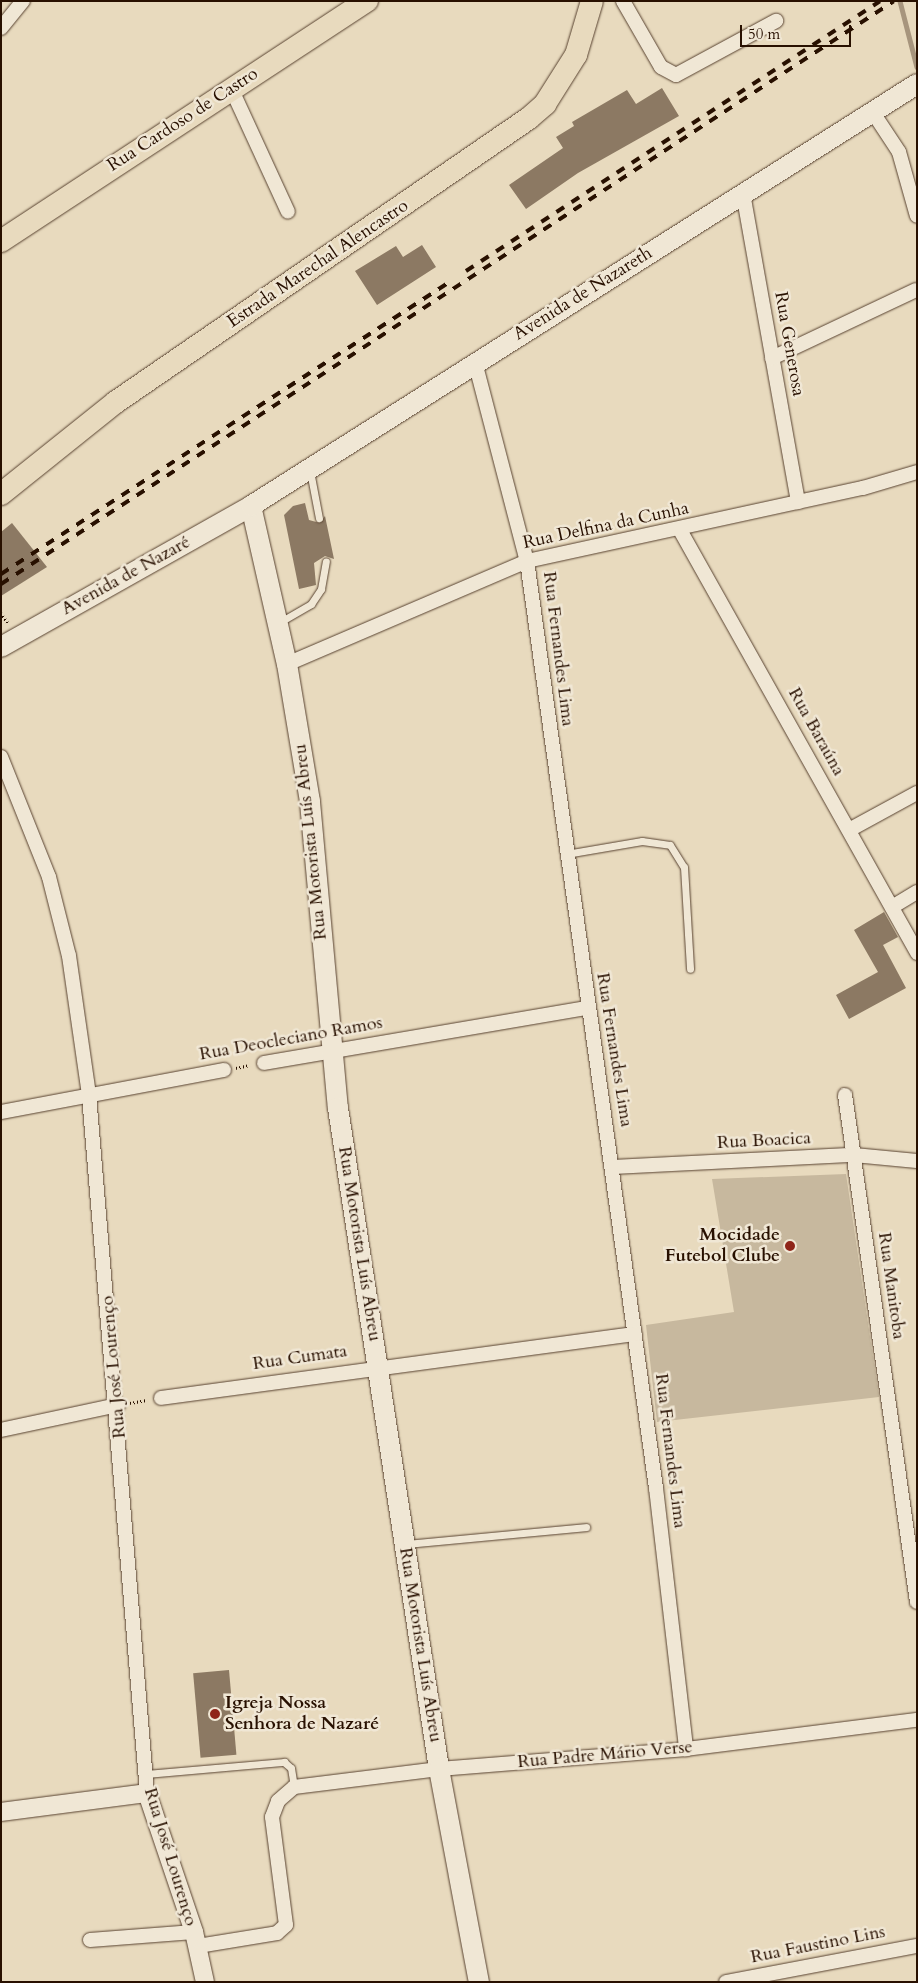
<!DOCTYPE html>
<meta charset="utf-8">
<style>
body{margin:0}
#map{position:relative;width:918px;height:1983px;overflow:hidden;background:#e8dabe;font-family:Cardo,serif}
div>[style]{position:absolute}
.green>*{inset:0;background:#c7b89e}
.stream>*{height:4.5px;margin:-2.25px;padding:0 2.25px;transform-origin:2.25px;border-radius:2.25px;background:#a7957d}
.building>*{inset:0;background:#8c7963;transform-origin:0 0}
.path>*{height:2.5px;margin-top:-1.25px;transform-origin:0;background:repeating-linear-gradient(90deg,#281000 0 1px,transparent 0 3.5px)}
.roads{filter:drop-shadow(0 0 1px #584230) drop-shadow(0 0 1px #584230)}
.service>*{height:7px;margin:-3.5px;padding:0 3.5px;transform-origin:3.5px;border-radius:3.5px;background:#f0e7d5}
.minor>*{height:14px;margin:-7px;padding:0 7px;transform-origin:7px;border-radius:7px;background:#f0e7d5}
.tertiary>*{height:18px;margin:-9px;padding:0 9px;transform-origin:9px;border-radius:9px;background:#f0e7d5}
.secondary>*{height:20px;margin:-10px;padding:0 10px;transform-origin:10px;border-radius:10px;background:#f0e7d5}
.primary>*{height:22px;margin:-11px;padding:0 11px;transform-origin:11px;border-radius:11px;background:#e8dabe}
.rail>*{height:4px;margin-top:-2px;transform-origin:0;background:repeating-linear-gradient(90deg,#281000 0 9px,transparent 0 18px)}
.dots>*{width:14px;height:14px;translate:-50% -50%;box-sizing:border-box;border:2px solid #f0e7d5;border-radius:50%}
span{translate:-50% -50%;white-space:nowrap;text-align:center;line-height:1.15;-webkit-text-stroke:5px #f0e7d5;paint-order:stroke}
.street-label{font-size:18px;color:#281000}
.poi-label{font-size:18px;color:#281000;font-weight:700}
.right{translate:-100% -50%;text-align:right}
.left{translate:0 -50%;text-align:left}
.frame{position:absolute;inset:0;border:2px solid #281000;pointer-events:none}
.scale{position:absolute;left:740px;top:25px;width:111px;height:22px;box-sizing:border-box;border:2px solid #281000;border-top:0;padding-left:6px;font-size:15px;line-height:18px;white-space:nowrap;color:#281000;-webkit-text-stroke:4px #f0e7d5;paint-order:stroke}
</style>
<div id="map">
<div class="green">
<i style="clip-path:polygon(846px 1174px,879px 1397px,657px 1422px,646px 1325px,734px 1312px,712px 1179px)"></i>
</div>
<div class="stream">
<i style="left:900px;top:1px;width:68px;rotate:75.6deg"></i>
</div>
<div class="building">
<i style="clip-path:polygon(662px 88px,679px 116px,578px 173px,526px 209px,509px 185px,563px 148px,556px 137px,574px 126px,572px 122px,627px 90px,636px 104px)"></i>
<i style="clip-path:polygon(422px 245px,436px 267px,377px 305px,355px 271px,396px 246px,403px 257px)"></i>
<i style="clip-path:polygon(305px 503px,309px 520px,320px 523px,325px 516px,334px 559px,325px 556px,314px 563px,316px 585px,299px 589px,284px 515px,293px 506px)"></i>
<i style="clip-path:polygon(12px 523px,47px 567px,1px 596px,1px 532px)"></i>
<i style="clip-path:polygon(884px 912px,898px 937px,883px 945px,906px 988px,849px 1019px,836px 995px,878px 972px,854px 930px)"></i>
<i style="left:229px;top:1670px;width:85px;height:36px;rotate:85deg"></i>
</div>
<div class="path">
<i style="left:1px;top:613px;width:12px;rotate:55deg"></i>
<i style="left:236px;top:1068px;width:14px;rotate:-12deg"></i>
<i style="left:130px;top:1403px;width:17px;rotate:-10deg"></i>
</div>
<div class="roads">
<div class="service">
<i style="left:310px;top:471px;width:48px;rotate:79.2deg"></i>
<i style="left:280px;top:622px;width:36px;rotate:-30deg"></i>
<i style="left:311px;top:604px;width:18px;rotate:-56deg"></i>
<i style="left:321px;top:589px;width:28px;rotate:-80deg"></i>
<i style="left:566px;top:854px;width:77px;rotate:-9.7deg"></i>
<i style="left:642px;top:841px;width:28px;rotate:8deg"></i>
<i style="left:670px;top:845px;width:26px;rotate:58deg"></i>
<i style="left:684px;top:867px;width:102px;rotate:86.6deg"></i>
<i style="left:407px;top:1544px;width:180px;rotate:-5.4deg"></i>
<i style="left:146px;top:1774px;width:139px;rotate:-5deg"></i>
<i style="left:284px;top:1762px;width:9px;rotate:41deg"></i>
<i style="left:291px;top:1768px;width:19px;rotate:81deg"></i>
</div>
<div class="minor">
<i style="left:623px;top:1px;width:76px;rotate:60.1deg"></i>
<i style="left:661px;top:67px;width:17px;rotate:28deg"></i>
<i style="left:676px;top:75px;width:114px;rotate:-28.4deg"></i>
<i style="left:1px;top:28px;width:35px;rotate:-51deg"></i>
<i style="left:231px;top:88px;width:136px;rotate:65.3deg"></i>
<i style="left:872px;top:111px;width:49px;rotate:56.6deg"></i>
<i style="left:899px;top:152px;width:66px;rotate:74.3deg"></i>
<i style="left:743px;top:193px;width:314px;rotate:79.9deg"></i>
<i style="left:772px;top:358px;width:159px;rotate:-25.3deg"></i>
<i style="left:475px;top:362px;width:206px;rotate:75.4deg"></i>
<i style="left:527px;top:561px;width:936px;rotate:82.08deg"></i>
<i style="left:656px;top:1488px;width:263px;rotate:83.4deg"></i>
<i style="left:680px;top:530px;width:485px;rotate:60.7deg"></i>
<i style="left:287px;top:664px;width:261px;rotate:-23.2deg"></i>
<i style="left:527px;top:561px;width:344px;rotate:-12.3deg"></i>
<i style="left:863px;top:488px;width:56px;rotate:-16.5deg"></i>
<i style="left:1px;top:757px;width:129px;rotate:68.2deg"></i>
<i style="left:49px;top:877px;width:81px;rotate:75.8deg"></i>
<i style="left:69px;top:956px;width:140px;rotate:81.8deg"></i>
<i style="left:89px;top:1095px;width:700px;rotate:85.25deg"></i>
<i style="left:849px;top:830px;width:77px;rotate:-28.6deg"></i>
<i style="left:892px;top:907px;width:29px;rotate:-31deg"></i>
<i style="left:264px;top:1063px;width:328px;rotate:-9.7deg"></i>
<i style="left:845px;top:1095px;width:512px;rotate:81.92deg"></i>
<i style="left:1px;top:1112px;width:227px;rotate:-10.7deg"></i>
<i style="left:613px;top:1167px;width:241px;rotate:-2.9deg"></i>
<i style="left:854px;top:1155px;width:63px;rotate:5.4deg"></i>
<i style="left:161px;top:1398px;width:478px;rotate:-7.7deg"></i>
<i style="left:1px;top:1430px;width:120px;rotate:-12.1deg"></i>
<i style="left:90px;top:1940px;width:104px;rotate:-4.4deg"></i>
<i style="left:198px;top:1946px;width:80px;rotate:-9.3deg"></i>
<i style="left:277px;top:1933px;width:12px;rotate:-42deg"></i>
<i style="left:286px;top:1925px;width:109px;rotate:-97.4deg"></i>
<i style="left:272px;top:1817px;width:17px;rotate:-69deg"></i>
<i style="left:278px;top:1801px;width:21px;rotate:-41deg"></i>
<i style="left:294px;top:1787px;width:146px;rotate:-7.1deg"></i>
<i style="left:439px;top:1769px;width:248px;rotate:-4.6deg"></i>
<i style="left:686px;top:1749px;width:233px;rotate:-7.2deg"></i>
<i style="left:726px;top:1982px;width:194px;rotate:-10.7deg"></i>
</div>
<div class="tertiary">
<i style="left:1px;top:1812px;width:147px;rotate:-7.4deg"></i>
<i style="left:147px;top:1793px;width:147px;rotate:71.3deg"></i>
<i style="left:194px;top:1932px;width:51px;rotate:77.6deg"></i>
</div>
<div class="secondary">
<i style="left:251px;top:506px;width:162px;rotate:77.2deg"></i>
<i style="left:287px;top:664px;width:140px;rotate:80.5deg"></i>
<i style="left:310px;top:802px;width:307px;rotate:84.8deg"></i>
<i style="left:338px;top:1108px;width:669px;rotate:81.31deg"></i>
<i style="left:439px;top:1769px;width:217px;rotate:79.4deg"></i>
<i style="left:1px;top:647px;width:287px;rotate:-29.4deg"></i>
<i style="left:251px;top:506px;width:788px;rotate:-32.36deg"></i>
</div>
<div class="primary">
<i style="left:1px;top:241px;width:438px;rotate:-33.3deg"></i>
<i style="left:1px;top:494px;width:147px;rotate:-38.7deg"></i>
<i style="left:116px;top:402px;width:500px;rotate:-34.5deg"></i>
<i style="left:528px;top:119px;width:23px;rotate:-41deg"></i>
<i style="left:545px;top:104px;width:58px;rotate:-57.7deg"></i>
<i style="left:576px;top:55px;width:56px;rotate:-73.5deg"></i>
</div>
</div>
<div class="rail">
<i style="left:466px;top:271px;width:494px;rotate:-33.1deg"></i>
<i style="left:1px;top:574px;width:537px;rotate:-33.07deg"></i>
<i style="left:1px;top:584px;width:1066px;rotate:-33.14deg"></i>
</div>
<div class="dots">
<i style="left:790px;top:1246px;background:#8f2418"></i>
<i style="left:215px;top:1714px;background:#8f2418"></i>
</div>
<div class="street-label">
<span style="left:183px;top:120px;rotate:-33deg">Rua Cardoso de Castro</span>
<span style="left:318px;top:264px;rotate:-34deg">Estrada Marechal Alencastro</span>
<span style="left:583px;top:294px;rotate:-32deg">Avenida de Nazareth</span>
<span style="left:789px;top:344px;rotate:80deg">Rua Generosa</span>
<span style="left:606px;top:526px;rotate:-12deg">Rua Delfina da Cunha</span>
<span style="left:126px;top:576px;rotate:-29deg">Avenida de Nazaré</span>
<span style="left:558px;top:649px;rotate:83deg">Rua Fernandes Lima</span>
<span style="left:816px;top:732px;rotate:61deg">Rua Baraúna</span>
<span style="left:311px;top:842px;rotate:-96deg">Rua Motorista Luís Abreu</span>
<span style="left:291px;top:1039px;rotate:-10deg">Rua Deocleciano Ramos</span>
<span style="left:614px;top:1050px;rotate:81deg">Rua Fernandes Lima</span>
<span style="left:764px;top:1141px;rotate:-3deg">Rua Boacica</span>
<span style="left:359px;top:1244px;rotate:81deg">Rua Motorista Luís Abreu</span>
<span style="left:891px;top:1286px;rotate:82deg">Rua Manitoba</span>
<span style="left:300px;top:1358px;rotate:-8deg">Rua Cumata</span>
<span style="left:114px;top:1367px;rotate:-95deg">Rua José Lourenço</span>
<span style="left:670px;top:1451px;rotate:83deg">Rua Fernandes Lima</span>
<span style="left:420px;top:1645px;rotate:81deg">Rua Motorista Luís Abreu</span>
<span style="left:605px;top:1755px;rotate:-5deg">Rua Padre Mário Verse</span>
<span style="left:170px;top:1857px;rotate:73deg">Rua José Lourenço</span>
<span style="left:818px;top:1945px;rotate:-11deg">Rua Faustino Lins</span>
</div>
<div class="poi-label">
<span class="right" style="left:780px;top:1246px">Mocidade<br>Futebol Clube</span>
<span class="left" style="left:225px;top:1714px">Igreja Nossa<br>Senhora de Nazaré</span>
</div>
<div class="frame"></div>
<div class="scale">50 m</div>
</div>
